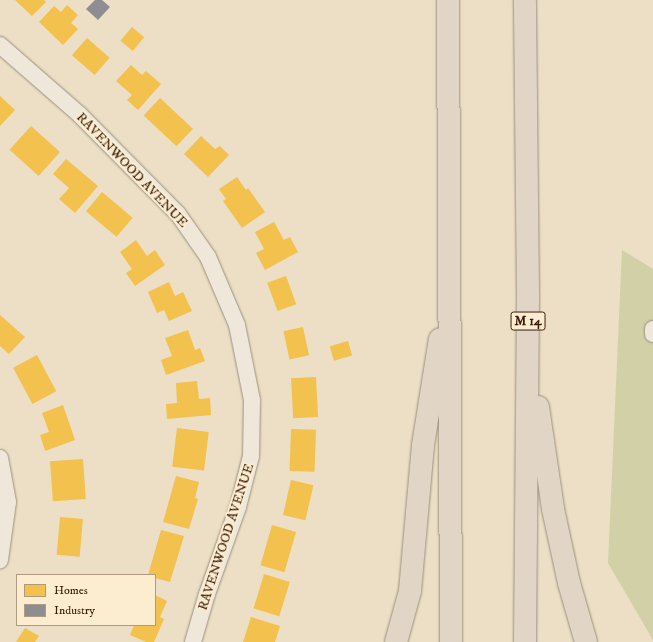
<!DOCTYPE html>
<style>
body{margin:0}
#map{position:relative;width:653px;height:642px;overflow:hidden;background:#ecdfc5;font-family:"IM FELL DW Pica",serif}
div>[style]{position:absolute}
.green>*{inset:0;background:#d2d0a7}
.homes>*{inset:0;background:#f2c14e;transform-origin:0 0}
.industry>*{inset:0;background:#8d8d92}
.roads{filter:drop-shadow(0 0 1px #9b907f) drop-shadow(0 0 1px #9b907f)}
.minor>*{height:16px;margin:-8px;padding:0 8px;transform-origin:8px;border-radius:8px;background:#eee7da}
.highway>*{height:22px;margin:-11px;padding:0 11px;transform-origin:11px;border-radius:11px;background:#e1d6c5}
span{translate:-50% -50%;white-space:nowrap;text-align:center;line-height:1.15;-webkit-text-stroke:4px #fcedd0;paint-order:stroke}
.shield-label span{padding:1px 3px;background:#fcedd0;border:1px solid;border-radius:3px;-webkit-text-stroke-width:0}
.shield-label{font-size:13px;color:#3a1c0a;font-weight:700}
.street-label{font-size:14px;color:#3a1c0a}
.legend{position:absolute;left:16px;top:574px;width:140px;height:52px;box-sizing:border-box;background:#fcedd0;border:1px solid #ae9981;margin:0;padding:5px 7px;list-style:none;font-size:12px;color:#3a1c0a}
.legend li{display:flex;align-items:center;gap:8px;height:20px}
.legend b{width:20px;border:1px solid #ae9981}
</style>
<div id="map">
<div class="green">
<i style="clip-path:polygon(622px 250px,653px 269px,653px 640px,608px 563px)"></i>
</div>
<div class="homes">
<i style="clip-path:polygon(15px 0,44px 0,46px 2px,32px 16px)"></i>
<i style="clip-path:polygon(67px 5px,78px 15px,71px 23px,78px 29px,63px 45px,39px 22px,54px 6px,61px 12px)"></i>
<i style="left:132px;top:27px;width:16px;height:18px;rotate:40deg"></i>
<i style="left:87px;top:38px;width:30px;height:23px;rotate:41deg"></i>
<i style="clip-path:polygon(131px 65px,142px 75px,146px 71px,161px 84px,138px 110px,127px 100px,132px 95px,116px 81px)"></i>
<i style="clip-path:polygon(0 96px,15px 110px,0 126px)"></i>
<i style="left:160px;top:98px;width:45px;height:24px;rotate:43deg"></i>
<i style="left:31px;top:126px;width:39px;height:32px;rotate:42deg"></i>
<i style="clip-path:polygon(201px 136px,215px 149px,220px 146px,229px 155px,208px 177px,184px 154px)"></i>
<i style="clip-path:polygon(66px 159px,98px 186px,75px 213px,59px 199px,69px 188px,53px 174px)"></i>
<i style="clip-path:polygon(237px 177px,246px 190px,248px 188px,265px 212px,242px 228px,223px 201px,226px 199px,219px 189px)"></i>
<i style="left:102px;top:192px;width:40px;height:25px;rotate:40deg"></i>
<i style="clip-path:polygon(274px 222px,284px 240px,290px 237px,298px 252px,265px 270px,256px 253px,264px 249px,255px 232px)"></i>
<i style="clip-path:polygon(136px 240px,147px 256px,155px 250px,165px 265px,135px 286px,126px 273px,132px 269px,120px 252px)"></i>
<i style="left:286px;top:276px;width:30px;height:20px;rotate:70deg"></i>
<i style="clip-path:polygon(169px 282px,175px 296px,183px 292px,192px 311px,169px 321px,164px 310px,157px 313px,148px 292px)"></i>
<i style="clip-path:polygon(0 315px,25px 337px,9px 354px,0 346px)"></i>
<i style="left:303px;top:327px;width:29px;height:20px;rotate:78deg"></i>
<i style="clip-path:polygon(188px 330px,195px 350px,200px 348px,205px 361px,166px 375px,161px 360px,172px 356px,165px 338px)"></i>
<i style="left:348px;top:341px;width:15px;height:19px;rotate:74deg"></i>
<i style="left:37px;top:355px;width:41px;height:27px;rotate:62deg"></i>
<i style="left:316px;top:377px;width:40px;height:25px;rotate:87deg"></i>
<i style="clip-path:polygon(197px 381px,199px 399px,210px 398px,211px 415px,167px 419px,166px 404px,177px 403px,176px 383px)"></i>
<i style="clip-path:polygon(63px 405px,75px 440px,45px 451px,40px 435px,49px 432px,42px 413px)"></i>
<i style="left:177px;top:428px;width:32px;height:39px;rotate:7deg"></i>
<i style="left:291px;top:429px;width:25px;height:42px;rotate:2deg"></i>
<i style="left:83px;top:459px;width:40px;height:33px;rotate:86deg"></i>
<i style="clip-path:polygon(176px 476px,199px 482px,195px 498px,198px 499px,189px 529px,163px 522px)"></i>
<i style="left:291px;top:480px;width:23px;height:36px;rotate:13deg"></i>
<i style="left:60px;top:517px;width:23px;height:38px;rotate:5deg"></i>
<i style="left:272px;top:525px;width:25px;height:42px;rotate:16deg"></i>
<i style="clip-path:polygon(161px 530px,184px 536px,170px 582px,155px 578px,155px 575px,148px 575px)"></i>
<i style="left:264px;top:574px;width:27px;height:36px;rotate:17deg"></i>
<i style="clip-path:polygon(155px 595px,167px 601px,160px 617px,164px 619px,154px 642px,146px 642px,130px 635px,134px 625px,155px 625px)"></i>
<i style="clip-path:polygon(251px 617px,280px 626px,275px 642px,243px 642px)"></i>
<i style="clip-path:polygon(25px 628px,39px 636px,35px 642px,16px 642px)"></i>
</div>
<div class="industry">
<i style="clip-path:polygon(95px 0,102px 0,110px 7px,98px 20px,86px 9px)"></i>
</div>
<div class="roads">
<div class="minor">
<i style="left:0;top:45px;width:106px;rotate:41.2deg"></i>
<i style="left:80px;top:115px;width:139px;rotate:45.3deg"></i>
<i style="left:178px;top:214px;width:52px;rotate:55.1deg"></i>
<i style="left:208px;top:257px;width:74px;rotate:66.9deg"></i>
<i style="left:237px;top:325px;width:76px;rotate:78.7deg"></i>
<i style="left:252px;top:400px;width:56px;rotate:91deg"></i>
<i style="left:251px;top:456px;width:53px;rotate:104.3deg"></i>
<i style="left:238px;top:507px;width:92px;rotate:109.6deg"></i>
<i style="left:207px;top:594px;width:50px;rotate:106.3deg"></i>
<i style="left:653px;top:329px;width:5px;rotate:90deg"></i>
<i style="left:0;top:458px;width:45px;rotate:79.7deg"></i>
<i style="left:8px;top:502px;width:59px;rotate:97.9deg"></i>
</div>
<div class="highway">
<i style="left:448px;top:0;width:642px;rotate:89.73deg"></i>
<i style="left:538px;top:407px;width:103px;rotate:81.6deg"></i>
<i style="left:553px;top:509px;width:76px;rotate:77.8deg"></i>
<i style="left:569px;top:583px;width:61px;rotate:73.9deg"></i>
<i style="left:396px;top:642px;width:53px;rotate:-74.6deg"></i>
<i style="left:410px;top:591px;width:147px;rotate:-84.9deg"></i>
<i style="left:423px;top:445px;width:107px;rotate:-80.9deg"></i>
<i style="left:525px;top:642px;width:348px;rotate:-89.5deg"></i>
<i style="left:528px;top:294px;width:294px;rotate:-90.6deg"></i>
</div>
</div>
<div class="shield-label">
<span style="left:528px;top:321px">M 14</span>
</div>
<div class="street-label">
<span style="left:132px;top:170px;rotate:46deg">RAVENWOOD AVENUE</span>
<span style="left:226px;top:537px;rotate:-72deg">RAVENWOOD AVENUE</span>
</div>
<ul class="legend">
<li><b style="height:11px;background:#f2c14e"></b>Homes</li>
<li><b style="height:11px;background:#8d8d92"></b>Industry</li>
</ul>
</div>
